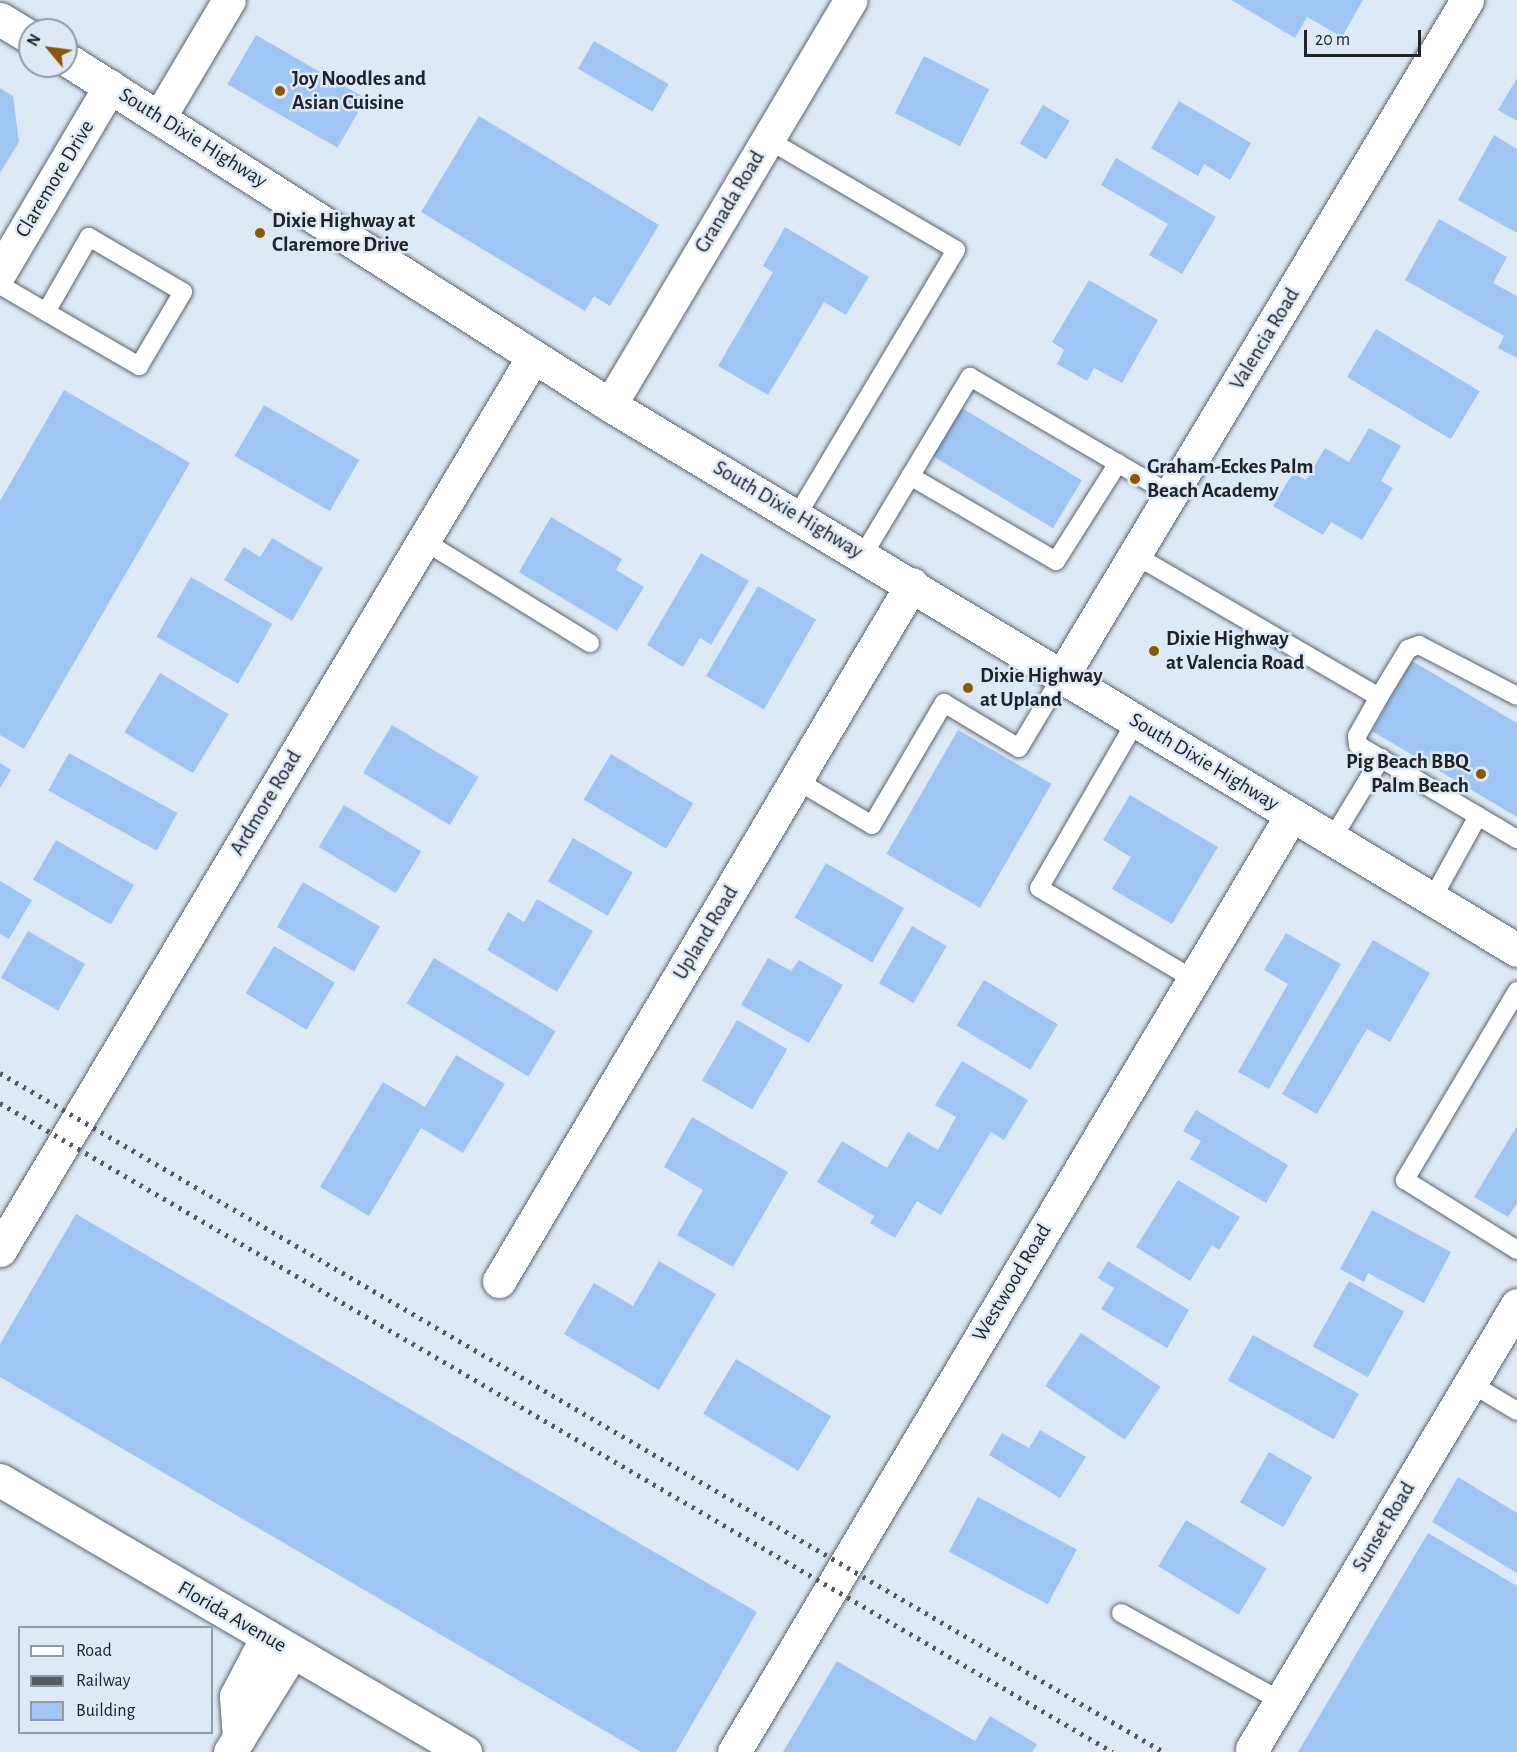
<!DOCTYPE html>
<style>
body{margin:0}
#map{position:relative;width:1517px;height:1752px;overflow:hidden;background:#dee9f6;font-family:"Alegreya Sans",sans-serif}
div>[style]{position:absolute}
.building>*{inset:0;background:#9ec5f3;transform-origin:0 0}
.roads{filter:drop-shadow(0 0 2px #5a646f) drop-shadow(0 0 2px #5a646f)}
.service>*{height:18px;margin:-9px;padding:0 9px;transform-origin:9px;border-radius:9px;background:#fff}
.minor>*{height:33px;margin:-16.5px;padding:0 16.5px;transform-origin:16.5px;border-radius:16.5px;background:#fff}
.primary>*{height:33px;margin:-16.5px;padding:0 16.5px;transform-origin:16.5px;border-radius:16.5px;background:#fff}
.rail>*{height:4.5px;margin-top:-2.25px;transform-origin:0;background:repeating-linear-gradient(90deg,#545a61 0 3px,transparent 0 9px)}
.dots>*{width:16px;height:16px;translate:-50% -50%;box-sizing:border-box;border:3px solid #dee9f6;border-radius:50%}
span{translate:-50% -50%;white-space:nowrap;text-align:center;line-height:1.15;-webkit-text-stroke:5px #dee9f6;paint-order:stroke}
.poi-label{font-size:21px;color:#202429;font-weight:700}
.left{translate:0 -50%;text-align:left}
.right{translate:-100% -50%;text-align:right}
.street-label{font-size:21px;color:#202429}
.legend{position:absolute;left:18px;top:1626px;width:195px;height:108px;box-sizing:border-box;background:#dee9f6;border:2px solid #929aa4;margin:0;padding:8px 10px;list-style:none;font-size:18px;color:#202429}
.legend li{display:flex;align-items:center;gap:12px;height:30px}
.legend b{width:30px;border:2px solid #929aa4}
.north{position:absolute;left:18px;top:18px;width:60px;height:60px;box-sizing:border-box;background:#dee9f6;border:2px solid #929aa4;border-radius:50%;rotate:299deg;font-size:16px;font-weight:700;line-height:24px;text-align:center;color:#202429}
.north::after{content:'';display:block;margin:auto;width:21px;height:27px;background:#8a5800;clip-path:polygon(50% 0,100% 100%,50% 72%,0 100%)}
.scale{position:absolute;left:1304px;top:30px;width:117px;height:27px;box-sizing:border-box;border:3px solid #202429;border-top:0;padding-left:8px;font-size:18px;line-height:21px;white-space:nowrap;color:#202429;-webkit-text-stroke:4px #dee9f6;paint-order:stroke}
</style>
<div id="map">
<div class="building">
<i style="clip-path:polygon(1231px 0,1363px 0,1342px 37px,1307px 17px,1295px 38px)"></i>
<i style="left:256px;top:35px;width:127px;height:57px;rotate:30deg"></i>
<i style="left:594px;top:41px;width:86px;height:32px;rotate:30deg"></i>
<i style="left:924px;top:56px;width:73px;height:64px;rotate:27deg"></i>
<i style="clip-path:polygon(1517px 78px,1517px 121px,1498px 110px)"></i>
<i style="clip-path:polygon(0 88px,13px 96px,19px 142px,0 173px)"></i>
<i style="clip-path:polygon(1179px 101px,1251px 143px,1230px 180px,1204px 164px,1198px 176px,1151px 148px)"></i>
<i style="left:1043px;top:105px;width:31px;height:45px;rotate:31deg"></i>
<i style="clip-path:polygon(479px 116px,659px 225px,610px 306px,594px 296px,585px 311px,421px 212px)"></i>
<i style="clip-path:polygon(1494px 135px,1517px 149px,1517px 233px,1458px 200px)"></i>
<i style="clip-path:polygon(1116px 158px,1216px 217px,1182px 274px,1149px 255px,1168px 224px,1101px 185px)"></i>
<i style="clip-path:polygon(1439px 219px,1507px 257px,1493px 283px,1517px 296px,1517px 358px,1498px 348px,1504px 336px,1405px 280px)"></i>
<i style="clip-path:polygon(785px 227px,869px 277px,846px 315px,824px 302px,768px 395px,718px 366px,773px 272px,763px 266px)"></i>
<i style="clip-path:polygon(1089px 280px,1158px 320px,1122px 383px,1094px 368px,1087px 381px,1057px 364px,1064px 350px,1052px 342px)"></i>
<i style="left:1376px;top:329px;width:121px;height:56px;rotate:31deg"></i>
<i style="clip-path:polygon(64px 390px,190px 463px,24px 749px,0 735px,0 501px)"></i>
<i style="left:955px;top:404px;width:148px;height:56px;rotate:31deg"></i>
<i style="left:264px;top:405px;width:110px;height:59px;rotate:30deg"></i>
<i style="clip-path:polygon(1369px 428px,1401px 446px,1381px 481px,1393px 488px,1362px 540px,1331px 522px,1323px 535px,1273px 506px,1293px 473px,1306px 480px,1325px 448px,1349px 462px)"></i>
<i style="clip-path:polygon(551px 517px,622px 559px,616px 570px,644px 587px,617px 631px,519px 572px)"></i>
<i style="clip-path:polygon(272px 538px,323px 568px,292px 621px,224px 580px,244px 547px,260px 557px)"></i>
<i style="clip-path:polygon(701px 553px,749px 581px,711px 645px,700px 638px,683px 667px,647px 645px)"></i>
<i style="left:191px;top:577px;width:94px;height:69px;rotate:30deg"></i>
<i style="left:758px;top:586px;width:67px;height:104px;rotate:30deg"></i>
<i style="clip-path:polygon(1412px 661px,1517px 723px,1517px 817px,1372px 731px)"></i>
<i style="left:160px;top:673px;width:80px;height:69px;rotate:31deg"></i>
<i style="left:392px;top:725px;width:101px;height:56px;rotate:31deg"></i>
<i style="left:958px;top:730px;width:108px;height:143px;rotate:30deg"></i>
<i style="left:69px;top:753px;width:124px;height:43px;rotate:29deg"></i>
<i style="left:611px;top:754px;width:96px;height:53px;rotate:31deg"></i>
<i style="clip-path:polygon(0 763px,11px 770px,0 788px)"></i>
<i style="clip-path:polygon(1130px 795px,1218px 847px,1172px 924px,1112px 889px,1131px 857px,1103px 840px)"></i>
<i style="left:344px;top:805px;width:90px;height:49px;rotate:31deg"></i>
<i style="left:573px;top:838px;width:69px;height:50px;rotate:30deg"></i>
<i style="left:56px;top:840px;width:90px;height:46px;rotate:30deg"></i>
<i style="left:826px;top:863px;width:90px;height:63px;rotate:30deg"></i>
<i style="clip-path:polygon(0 881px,32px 900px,9px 939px,0 934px)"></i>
<i style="left:303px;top:882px;width:89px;height:52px;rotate:30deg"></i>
<i style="clip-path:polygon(537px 899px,593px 931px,557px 992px,487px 950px,508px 912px,524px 922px)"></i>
<i style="left:912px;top:926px;width:40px;height:66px;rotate:30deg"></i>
<i style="left:28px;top:931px;width:66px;height:54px;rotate:30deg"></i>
<i style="clip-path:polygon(1286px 933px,1341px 964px,1269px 1089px,1238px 1072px,1288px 984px,1264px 970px)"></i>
<i style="clip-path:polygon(1373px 940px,1430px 973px,1390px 1042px,1367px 1029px,1317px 1114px,1282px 1094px)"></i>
<i style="left:274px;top:946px;width:71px;height:55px;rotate:31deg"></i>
<i style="left:434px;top:958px;width:142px;height:53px;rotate:31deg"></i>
<i style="clip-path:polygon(768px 958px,791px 971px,799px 960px,843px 985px,809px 1043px,741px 1005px)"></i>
<i style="left:984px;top:980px;width:86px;height:53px;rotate:31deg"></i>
<i style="left:737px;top:1020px;width:58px;height:70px;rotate:30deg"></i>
<i style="clip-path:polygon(456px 1055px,505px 1084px,463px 1153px,421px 1128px,369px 1216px,320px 1187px,383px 1082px,425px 1107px)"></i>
<i style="clip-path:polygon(962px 1061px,1028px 1100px,1004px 1140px,991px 1132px,941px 1215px,917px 1201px,895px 1238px,870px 1223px,874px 1216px,817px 1182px,842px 1141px,887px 1168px,908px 1132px,938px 1150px,956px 1117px,935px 1105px)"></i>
<i style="clip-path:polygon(1196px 1110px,1288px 1165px,1266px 1203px,1190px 1159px,1201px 1141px,1183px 1131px)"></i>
<i style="clip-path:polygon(692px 1117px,788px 1172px,733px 1267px,677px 1235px,703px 1190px,664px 1167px)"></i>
<i style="clip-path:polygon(1517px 1126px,1517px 1203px,1508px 1217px,1474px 1197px)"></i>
<i style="clip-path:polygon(1178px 1180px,1240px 1217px,1219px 1250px,1212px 1245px,1190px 1281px,1136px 1247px)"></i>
<i style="clip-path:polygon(1372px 1210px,1451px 1252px,1424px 1303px,1368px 1273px,1364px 1282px,1340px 1269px)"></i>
<i style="clip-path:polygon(76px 1214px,757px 1612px,676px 1752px,641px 1752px,0 1377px,0 1344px)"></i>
<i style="clip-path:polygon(659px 1261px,716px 1294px,659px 1390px,564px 1334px,594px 1283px,633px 1306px)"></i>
<i style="clip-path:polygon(1108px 1261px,1189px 1310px,1167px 1348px,1101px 1309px,1114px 1288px,1098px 1278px)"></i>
<i style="left:1349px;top:1281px;width:63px;height:75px;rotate:29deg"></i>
<i style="left:1081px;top:1333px;width:96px;height:64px;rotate:34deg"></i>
<i style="left:1253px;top:1335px;width:121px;height:52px;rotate:29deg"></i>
<i style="left:736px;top:1359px;width:111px;height:64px;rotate:31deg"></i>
<i style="clip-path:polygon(1040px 1430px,1086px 1457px,1060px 1498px,989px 1455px,1002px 1433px,1029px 1448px)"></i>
<i style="left:1269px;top:1452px;width:50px;height:58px;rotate:30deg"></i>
<i style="clip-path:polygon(1458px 1477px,1517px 1513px,1517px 1573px,1432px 1522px)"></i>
<i style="left:978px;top:1497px;width:112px;height:62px;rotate:28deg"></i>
<i style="left:1186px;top:1520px;width:94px;height:54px;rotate:31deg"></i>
<i style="clip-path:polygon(1428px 1533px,1517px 1586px,1517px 1752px,1298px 1752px)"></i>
<i style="clip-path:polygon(837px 1661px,975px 1741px,990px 1716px,1037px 1744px,1032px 1752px,783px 1752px)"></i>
</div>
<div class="roads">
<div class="service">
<i style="left:767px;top:139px;width:219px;rotate:30.4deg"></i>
<i style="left:956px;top:250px;width:310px;rotate:120.9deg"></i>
<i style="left:0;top:285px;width:53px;rotate:30.4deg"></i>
<i style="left:46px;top:312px;width:108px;rotate:30.1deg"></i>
<i style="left:139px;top:366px;width:86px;rotate:-59.3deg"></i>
<i style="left:183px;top:292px;width:109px;rotate:-149.7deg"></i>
<i style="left:89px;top:237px;width:86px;rotate:119.8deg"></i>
<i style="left:910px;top:476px;width:169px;rotate:30.2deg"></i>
<i style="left:1056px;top:561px;width:116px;rotate:-57.7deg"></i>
<i style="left:424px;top:541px;width:195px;rotate:31.6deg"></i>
<i style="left:863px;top:555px;width:208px;rotate:-59deg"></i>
<i style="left:970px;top:377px;width:234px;rotate:30.3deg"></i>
<i style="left:1135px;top:555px;width:282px;rotate:30.2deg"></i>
<i style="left:1379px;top:697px;width:45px;rotate:119.4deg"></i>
<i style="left:1357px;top:736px;width:9px;rotate:84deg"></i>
<i style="left:1358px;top:745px;width:185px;rotate:30.6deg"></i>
<i style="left:1379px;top:697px;width:56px;rotate:-58.9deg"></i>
<i style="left:1408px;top:649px;width:12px;rotate:-20deg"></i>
<i style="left:1419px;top:645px;width:110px;rotate:27.5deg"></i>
<i style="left:1136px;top:721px;width:193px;rotate:120.1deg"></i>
<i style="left:1039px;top:888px;width:179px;rotate:30.6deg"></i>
<i style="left:796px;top:780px;width:88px;rotate:30.6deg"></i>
<i style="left:872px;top:825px;width:142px;rotate:-59.5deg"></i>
<i style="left:944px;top:703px;width:87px;rotate:31deg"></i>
<i style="left:1019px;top:748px;width:84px;rotate:-59.2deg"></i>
<i style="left:1332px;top:839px;width:95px;rotate:-58.8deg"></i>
<i style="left:1432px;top:899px;width:95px;rotate:-61deg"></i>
<i style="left:1517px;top:991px;width:220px;rotate:120.7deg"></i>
<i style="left:1405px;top:1180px;width:132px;rotate:32deg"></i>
<i style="left:1470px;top:1383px;width:55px;rotate:30.8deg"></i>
<i style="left:1121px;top:1613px;width:183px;rotate:28.8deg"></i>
</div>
<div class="minor">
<i style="left:160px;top:116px;width:135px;rotate:-59.3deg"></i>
<i style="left:0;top:272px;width:216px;rotate:-59.4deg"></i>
<i style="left:610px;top:405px;width:471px;rotate:-59.3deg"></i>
<i style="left:1062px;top:676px;width:788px;rotate:-59.07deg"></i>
<i style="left:0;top:1250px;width:1040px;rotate:-59.17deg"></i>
<i style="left:499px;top:1281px;width:810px;rotate:-59.35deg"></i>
<i style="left:0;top:1480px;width:539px;rotate:30.33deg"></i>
<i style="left:239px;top:1738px;width:42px;rotate:-94.1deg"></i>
<i style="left:236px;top:1696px;width:67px;rotate:-62.3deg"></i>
<i style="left:1252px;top:1749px;width:517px;rotate:-59.17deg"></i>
<i style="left:230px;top:1752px;width:118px;rotate:-58.2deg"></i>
<i style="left:734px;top:1752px;width:1091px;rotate:-59.25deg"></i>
</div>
<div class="primary">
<i style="left:0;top:19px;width:35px;rotate:31deg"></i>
<i style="left:66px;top:59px;width:645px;rotate:32.46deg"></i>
<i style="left:610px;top:405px;width:1058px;rotate:31deg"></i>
</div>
</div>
<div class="rail">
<i style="left:0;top:1073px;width:1348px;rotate:30.26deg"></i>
<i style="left:0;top:1103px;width:1288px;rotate:30.25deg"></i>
</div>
<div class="dots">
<i style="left:280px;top:91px;background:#8a5800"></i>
<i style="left:260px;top:233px;background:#8a5800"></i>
<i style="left:1135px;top:479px;background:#8a5800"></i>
<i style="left:1154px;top:651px;background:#8a5800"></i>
<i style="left:968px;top:688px;background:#8a5800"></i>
<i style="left:1481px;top:774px;background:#8a5800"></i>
</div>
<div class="poi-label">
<span class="left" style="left:292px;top:91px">Joy Noodles and<br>Asian Cuisine</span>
<span class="left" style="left:272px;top:233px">Dixie Highway at<br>Claremore Drive</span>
<span class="left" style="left:1147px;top:479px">Graham-Eckes Palm<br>Beach Academy</span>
<span class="left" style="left:1166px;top:651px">Dixie Highway<br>at Valencia Road</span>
<span class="left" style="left:980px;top:688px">Dixie Highway<br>at Upland</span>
<span class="right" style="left:1469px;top:774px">Pig Beach BBQ<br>Palm Beach</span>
</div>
<div class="street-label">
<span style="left:193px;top:138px;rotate:32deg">South Dixie Highway</span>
<span style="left:55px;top:179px;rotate:-59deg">Claremore Drive</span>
<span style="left:730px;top:202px;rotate:-59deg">Granada Road</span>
<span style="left:1265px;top:339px;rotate:-59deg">Valencia Road</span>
<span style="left:788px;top:510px;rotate:31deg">South Dixie Highway</span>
<span style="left:1204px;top:762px;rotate:31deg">South Dixie Highway</span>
<span style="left:266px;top:803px;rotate:-59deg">Ardmore Road</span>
<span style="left:706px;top:933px;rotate:-59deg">Upland Road</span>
<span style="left:1012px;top:1283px;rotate:-59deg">Westwood Road</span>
<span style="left:1384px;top:1527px;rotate:-59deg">Sunset Road</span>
<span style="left:232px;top:1617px;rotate:30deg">Florida Avenue</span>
</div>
<ul class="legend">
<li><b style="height:8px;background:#fff"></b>Road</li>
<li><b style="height:8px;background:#545a61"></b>Railway</li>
<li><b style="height:16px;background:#9ec5f3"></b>Building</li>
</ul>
<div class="north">N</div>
<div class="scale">20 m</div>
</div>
